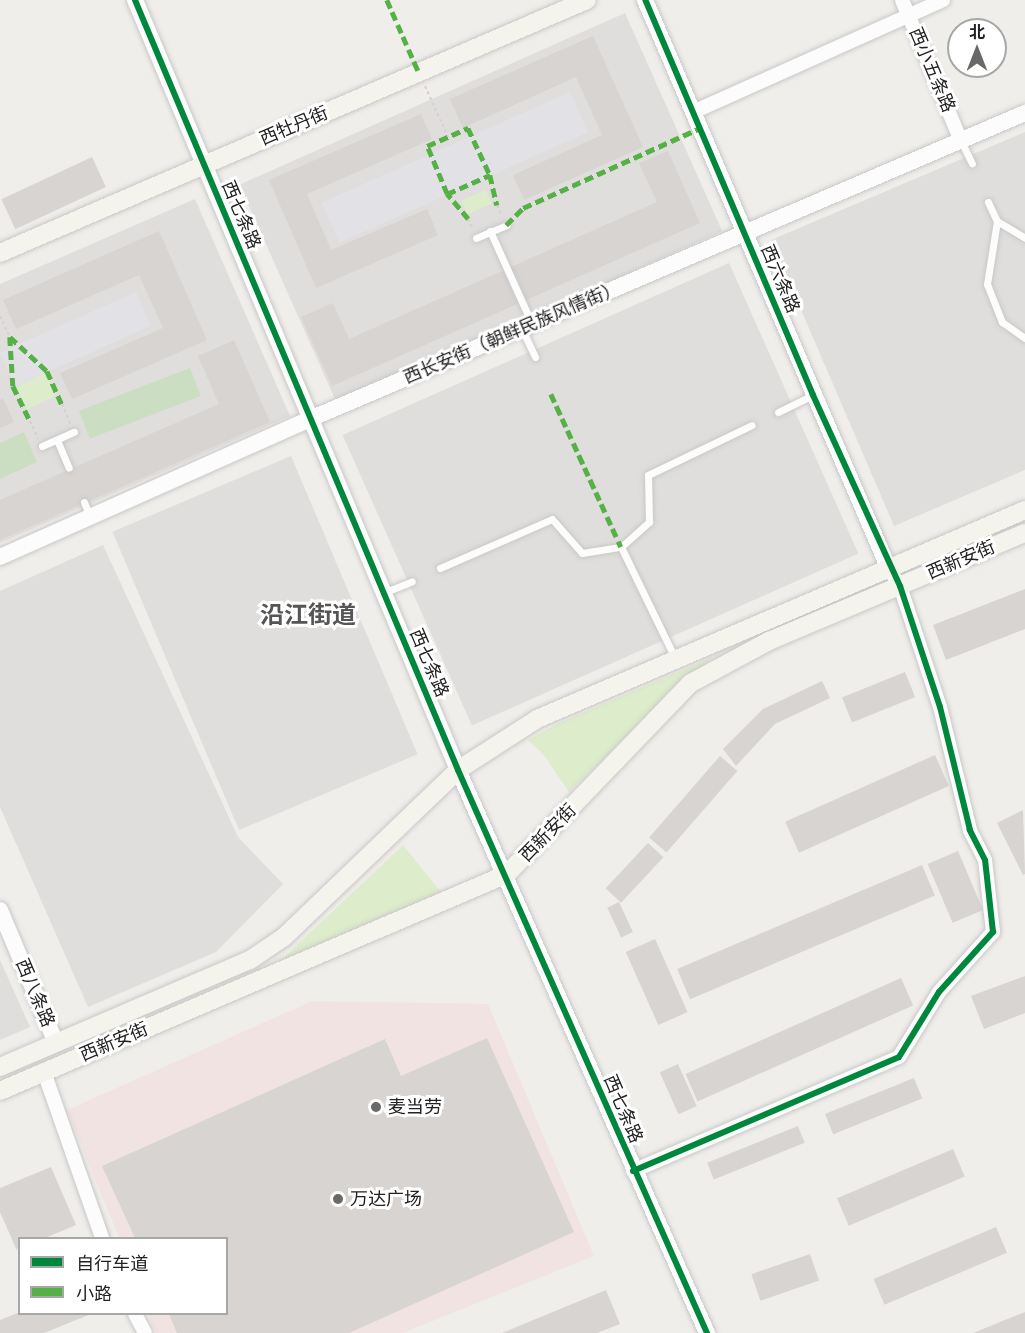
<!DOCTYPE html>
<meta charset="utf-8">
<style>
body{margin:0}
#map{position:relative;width:1025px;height:1333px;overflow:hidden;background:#f0eeeb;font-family:"PT Sans Narrow","Noto Sans SC",sans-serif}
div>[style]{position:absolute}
.residential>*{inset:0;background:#dfdedc;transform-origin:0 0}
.commercial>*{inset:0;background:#f1e3e1}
.grass>*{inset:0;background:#ddeccb;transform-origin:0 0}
.forest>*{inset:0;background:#cbdec1;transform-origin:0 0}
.plaza>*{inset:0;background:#e2e1e5;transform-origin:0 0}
.building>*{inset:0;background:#d7d4d2;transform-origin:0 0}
.path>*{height:2px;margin-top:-1px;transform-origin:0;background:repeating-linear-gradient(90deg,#dccecd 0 3px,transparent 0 6px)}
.roads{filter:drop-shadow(0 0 2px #c9c8c7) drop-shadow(0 0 2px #c9c8c7)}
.service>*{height:7px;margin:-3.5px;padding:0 3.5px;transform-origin:3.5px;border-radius:3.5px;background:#fdfcfc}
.minor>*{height:14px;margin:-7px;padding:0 7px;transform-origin:7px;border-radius:7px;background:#fdfcfc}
.tertiary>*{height:16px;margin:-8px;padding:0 8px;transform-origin:8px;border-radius:8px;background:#fdfcfc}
.secondary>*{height:18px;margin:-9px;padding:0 9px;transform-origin:9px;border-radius:9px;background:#f4f4ed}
.quiet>*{height:4.5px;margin-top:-2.25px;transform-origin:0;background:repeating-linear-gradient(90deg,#55b145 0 9px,transparent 0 13.5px)}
.cycleway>*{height:6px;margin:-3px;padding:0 3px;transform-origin:3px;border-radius:3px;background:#00873e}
.dots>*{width:16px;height:16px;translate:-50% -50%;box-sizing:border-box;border:3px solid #fff;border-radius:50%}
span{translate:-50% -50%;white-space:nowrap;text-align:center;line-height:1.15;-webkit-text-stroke:6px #fff;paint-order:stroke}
.street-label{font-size:18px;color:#222}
.poi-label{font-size:18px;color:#222}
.left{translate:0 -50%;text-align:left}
.district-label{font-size:24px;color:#555;font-weight:700}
.legend{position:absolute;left:18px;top:1237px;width:210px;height:78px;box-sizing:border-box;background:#fff;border:2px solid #a7a7a7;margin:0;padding:8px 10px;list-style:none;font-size:18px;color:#222}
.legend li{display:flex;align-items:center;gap:12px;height:30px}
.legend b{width:30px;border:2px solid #a7a7a7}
.north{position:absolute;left:947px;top:18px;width:60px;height:60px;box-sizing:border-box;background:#fff;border:2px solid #a7a7a7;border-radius:50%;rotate:0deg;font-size:16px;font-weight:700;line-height:24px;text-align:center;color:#222}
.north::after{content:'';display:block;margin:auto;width:21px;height:27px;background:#6a6968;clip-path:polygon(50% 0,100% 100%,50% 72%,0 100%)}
</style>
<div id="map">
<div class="residential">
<i style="left:625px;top:13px;width:239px;height:422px;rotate:66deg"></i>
<i style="clip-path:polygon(1025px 132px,1025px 470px,894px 526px,771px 240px)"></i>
<i style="clip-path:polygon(195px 199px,290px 416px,0 543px,0 284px)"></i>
<i style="left:729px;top:263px;width:318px;height:423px;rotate:66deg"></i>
<i style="left:291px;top:456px;width:324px;height:194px;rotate:67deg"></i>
<i style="clip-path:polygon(103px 545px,238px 837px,283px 884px,216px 952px,88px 1007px,0 807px,0 591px)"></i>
<i style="clip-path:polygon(0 960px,30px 1027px,0 1040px)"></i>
</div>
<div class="commercial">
<i style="clip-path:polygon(312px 1001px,488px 1004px,594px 1256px,403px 1333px,156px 1333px,148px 1314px,226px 1314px,226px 1238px,119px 1238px,67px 1110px)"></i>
</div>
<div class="grass">
<i style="left:486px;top:190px;width:15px;height:27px;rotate:67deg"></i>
<i style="left:45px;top:373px;width:25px;height:32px;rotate:64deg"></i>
<i style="clip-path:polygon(711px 658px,569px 792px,543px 754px,528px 740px,557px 724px)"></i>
<i style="clip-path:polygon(403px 845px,441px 892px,277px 964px)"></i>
</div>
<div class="forest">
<i style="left:190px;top:368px;width:30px;height:119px;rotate:69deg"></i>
<i style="clip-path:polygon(24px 432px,37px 462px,0 479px,0 443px)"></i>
</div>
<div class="plaza">
<i style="left:570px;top:92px;width:44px;height:272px;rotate:66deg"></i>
<i style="left:136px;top:292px;width:37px;height:149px;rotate:66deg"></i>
</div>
<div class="building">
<i style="clip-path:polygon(593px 36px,643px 147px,524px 200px,513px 175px,602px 135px,576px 77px,463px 128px,450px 99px)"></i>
<i style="clip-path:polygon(421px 114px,432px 139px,307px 194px,331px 250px,427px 209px,438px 235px,316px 288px,269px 180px)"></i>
<i style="clip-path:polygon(668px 151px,700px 223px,332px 386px,301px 317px,333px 303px,349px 339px,657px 202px,639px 163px)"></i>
<i style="left:92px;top:157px;width:33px;height:100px;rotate:65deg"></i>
<i style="clip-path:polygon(159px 231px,207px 340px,72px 399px,60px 373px,163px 328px,139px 275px,16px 329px,3px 300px)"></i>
<i style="clip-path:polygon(234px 340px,270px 422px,0 540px,0 500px,219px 404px,198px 356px)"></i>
<i style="clip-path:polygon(3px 398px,14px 422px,0 428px,0 400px)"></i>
<i style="clip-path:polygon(1025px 589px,1025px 629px,946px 660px,933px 625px)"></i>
<i style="left:905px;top:672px;width:27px;height:68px;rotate:68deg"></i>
<i style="clip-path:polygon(822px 681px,830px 698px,775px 724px,736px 766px,723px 749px,763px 709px)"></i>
<i style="left:935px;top:755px;width:34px;height:164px;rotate:66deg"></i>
<i style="left:720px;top:756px;width:23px;height:108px;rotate:41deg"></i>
<i style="clip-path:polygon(1023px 810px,1025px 874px,1023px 875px,997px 823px)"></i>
<i style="left:648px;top:843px;width:21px;height:62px;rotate:43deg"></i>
<i style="left:958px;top:851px;width:64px;height:33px;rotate:67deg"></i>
<i style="left:922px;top:865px;width:33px;height:266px;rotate:67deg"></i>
<i style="left:619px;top:902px;width:33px;height:13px;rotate:65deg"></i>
<i style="left:655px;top:939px;width:80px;height:32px;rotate:66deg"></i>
<i style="clip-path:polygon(1025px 976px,1025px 1013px,984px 1029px,971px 996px)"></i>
<i style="left:901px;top:978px;width:30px;height:236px;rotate:66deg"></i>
<i style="clip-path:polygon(487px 1038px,574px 1232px,349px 1333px,177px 1333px,169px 1314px,226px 1314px,226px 1238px,135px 1238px,102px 1166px,385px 1039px,401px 1076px)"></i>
<i style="left:678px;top:1064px;width:46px;height:20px;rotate:66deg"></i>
<i style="left:914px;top:1078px;width:22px;height:96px;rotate:68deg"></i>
<i style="left:798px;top:1126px;width:18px;height:98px;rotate:68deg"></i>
<i style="left:953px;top:1149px;width:30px;height:126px;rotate:67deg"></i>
<i style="clip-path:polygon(51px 1167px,76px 1225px,45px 1238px,20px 1238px,17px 1251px,0 1212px,0 1188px)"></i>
<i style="left:996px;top:1227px;width:28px;height:133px;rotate:67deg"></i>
<i style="left:810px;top:1254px;width:28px;height:62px;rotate:71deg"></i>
<i style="clip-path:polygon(606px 1290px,620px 1324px,597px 1333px,502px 1333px)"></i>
<i style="clip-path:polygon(20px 1312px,20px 1314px,91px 1314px,44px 1333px,0 1333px,0 1320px)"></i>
<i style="clip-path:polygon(1025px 1312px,1025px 1333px,973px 1333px)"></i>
</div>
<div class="path">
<i style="left:425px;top:86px;width:56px;rotate:65.7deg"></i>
<i style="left:497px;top:205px;width:12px;rotate:66deg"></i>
<i style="left:468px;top:219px;width:10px;rotate:66deg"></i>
<i style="left:0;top:316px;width:23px;rotate:65deg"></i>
<i style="left:62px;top:404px;width:21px;rotate:67deg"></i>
<i style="left:30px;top:421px;width:19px;rotate:65deg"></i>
</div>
<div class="roads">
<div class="service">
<i style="left:961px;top:141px;width:25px;rotate:64deg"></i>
<i style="left:988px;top:202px;width:21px;rotate:65deg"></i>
<i style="left:997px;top:221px;width:64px;rotate:99deg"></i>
<i style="left:987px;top:284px;width:41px;rotate:68.5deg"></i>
<i style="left:1002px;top:322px;width:28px;rotate:35deg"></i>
<i style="left:997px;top:221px;width:33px;rotate:31deg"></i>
<i style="left:490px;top:231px;width:102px;rotate:65.7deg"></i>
<i style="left:476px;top:238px;width:33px;rotate:-23deg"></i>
<i style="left:522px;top:329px;width:31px;rotate:65deg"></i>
<i style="left:778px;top:412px;width:39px;rotate:-26deg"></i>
<i style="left:57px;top:440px;width:30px;rotate:67deg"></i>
<i style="left:42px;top:446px;width:35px;rotate:-24deg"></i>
<i style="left:84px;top:502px;width:16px;rotate:68deg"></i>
<i style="left:621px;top:547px;width:123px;rotate:64.1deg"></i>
<i style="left:440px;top:568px;width:122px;rotate:-23.6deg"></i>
<i style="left:552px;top:519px;width:45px;rotate:48.6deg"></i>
<i style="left:582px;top:553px;width:39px;rotate:-9deg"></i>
<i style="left:621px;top:547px;width:38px;rotate:-42deg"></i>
<i style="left:649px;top:522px;width:47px;rotate:-91.2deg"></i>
<i style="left:648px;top:475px;width:115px;rotate:-25.7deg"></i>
<i style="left:383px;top:593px;width:31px;rotate:-22deg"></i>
</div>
<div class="minor">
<i style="left:902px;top:0;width:153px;rotate:67.3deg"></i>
<i style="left:693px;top:112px;width:274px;rotate:-24.1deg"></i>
<i style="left:44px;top:1072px;width:176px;rotate:70.7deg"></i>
<i style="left:633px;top:1171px;width:289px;rotate:-23.2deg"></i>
<i style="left:899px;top:1057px;width:76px;rotate:-58.4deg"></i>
<i style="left:939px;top:992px;width:81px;rotate:-48deg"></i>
<i style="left:993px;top:932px;width:72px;rotate:-96.3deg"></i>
<i style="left:985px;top:860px;width:34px;rotate:-117deg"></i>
<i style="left:970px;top:830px;width:127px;rotate:-103.7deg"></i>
<i style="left:940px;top:707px;width:127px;rotate:-108.3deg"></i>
<i style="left:900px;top:586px;width:20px;rotate:-123deg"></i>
<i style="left:135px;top:1314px;width:21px;rotate:62deg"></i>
</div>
<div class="tertiary">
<i style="left:135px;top:0;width:835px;rotate:67.24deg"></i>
<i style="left:458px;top:770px;width:616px;rotate:66.14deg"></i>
<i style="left:645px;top:0;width:619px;rotate:66.79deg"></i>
<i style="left:0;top:557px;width:339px;rotate:-24deg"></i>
<i style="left:310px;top:419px;width:778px;rotate:-23.17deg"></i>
<i style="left:0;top:910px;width:144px;rotate:67.2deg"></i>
</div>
<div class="secondary">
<i style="left:0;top:253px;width:639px;rotate:-23.32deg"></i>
<i style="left:0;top:1067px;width:272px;rotate:-23.2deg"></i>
<i style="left:250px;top:960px;width:41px;rotate:-34.1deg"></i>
<i style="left:284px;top:937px;width:241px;rotate:-43.8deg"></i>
<i style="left:458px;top:770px;width:94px;rotate:-32.8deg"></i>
<i style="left:537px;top:719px;width:531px;rotate:-23.18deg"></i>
<i style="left:0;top:1091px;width:551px;rotate:-23.17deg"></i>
<i style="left:507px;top:874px;width:265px;rotate:-46.1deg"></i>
<i style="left:691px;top:683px;width:89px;rotate:-28.3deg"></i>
<i style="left:769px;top:641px;width:278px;rotate:-22.9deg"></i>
</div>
</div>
<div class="quiet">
<i style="left:387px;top:0;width:80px;rotate:66.3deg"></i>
<i style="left:447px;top:194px;width:47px;rotate:-23.8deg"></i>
<i style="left:468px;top:219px;width:33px;rotate:-130deg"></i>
<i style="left:447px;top:194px;width:52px;rotate:-112.6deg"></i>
<i style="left:427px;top:146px;width:45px;rotate:-23.7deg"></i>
<i style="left:468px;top:128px;width:52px;rotate:64.9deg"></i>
<i style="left:490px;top:175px;width:31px;rotate:77deg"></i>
<i style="left:506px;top:225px;width:24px;rotate:-45deg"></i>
<i style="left:523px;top:208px;width:194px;rotate:-24.3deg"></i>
<i style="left:10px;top:337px;width:49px;rotate:86.5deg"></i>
<i style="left:13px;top:386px;width:39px;rotate:64deg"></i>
<i style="left:10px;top:337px;width:50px;rotate:42.6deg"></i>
<i style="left:47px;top:371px;width:36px;rotate:66deg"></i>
<i style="left:551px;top:394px;width:168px;rotate:65.4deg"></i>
</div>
<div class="cycleway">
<i style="left:135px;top:0;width:835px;rotate:67.24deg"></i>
<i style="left:458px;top:770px;width:616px;rotate:66.14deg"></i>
<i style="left:633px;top:1171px;width:289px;rotate:-23.2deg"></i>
<i style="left:899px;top:1057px;width:76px;rotate:-58.4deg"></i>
<i style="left:939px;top:992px;width:81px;rotate:-48deg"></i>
<i style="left:993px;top:932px;width:72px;rotate:-96.3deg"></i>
<i style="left:985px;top:860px;width:34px;rotate:-117deg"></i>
<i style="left:970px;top:830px;width:127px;rotate:-103.7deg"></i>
<i style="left:940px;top:707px;width:127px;rotate:-108.3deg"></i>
<i style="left:900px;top:586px;width:210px;rotate:-114.5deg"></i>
<i style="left:813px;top:395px;width:429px;rotate:-113deg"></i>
</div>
<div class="dots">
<i style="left:376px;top:1107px;background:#6a6968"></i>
<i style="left:338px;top:1199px;background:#6a6968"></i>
</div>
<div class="street-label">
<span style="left:932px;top:70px;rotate:67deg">西小五条路</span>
<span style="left:294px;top:126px;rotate:-23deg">西牡丹街</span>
<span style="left:241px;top:215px;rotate:67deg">西七条路</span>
<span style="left:780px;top:279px;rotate:67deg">西六条路</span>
<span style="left:512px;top:333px;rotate:-23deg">西长安街（朝鲜民族风情街）</span>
<span style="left:961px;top:560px;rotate:-23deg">西新安街</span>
<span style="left:429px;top:663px;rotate:67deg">西七条路</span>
<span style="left:548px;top:833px;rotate:-46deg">西新安街</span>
<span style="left:35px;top:993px;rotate:67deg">西八条路</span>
<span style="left:114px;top:1042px;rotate:-23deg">西新安街</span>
<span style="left:623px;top:1109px;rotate:67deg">西七条路</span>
</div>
<div class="poi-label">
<span class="left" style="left:388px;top:1107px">麦当劳</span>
<span class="left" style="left:350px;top:1199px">万达广场</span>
</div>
<div class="district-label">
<span style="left:308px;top:615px">沿江街道</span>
</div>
<ul class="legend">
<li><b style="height:8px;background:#00873e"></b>自行车道</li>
<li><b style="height:8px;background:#55b145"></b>小路</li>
</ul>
<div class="north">北</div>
</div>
